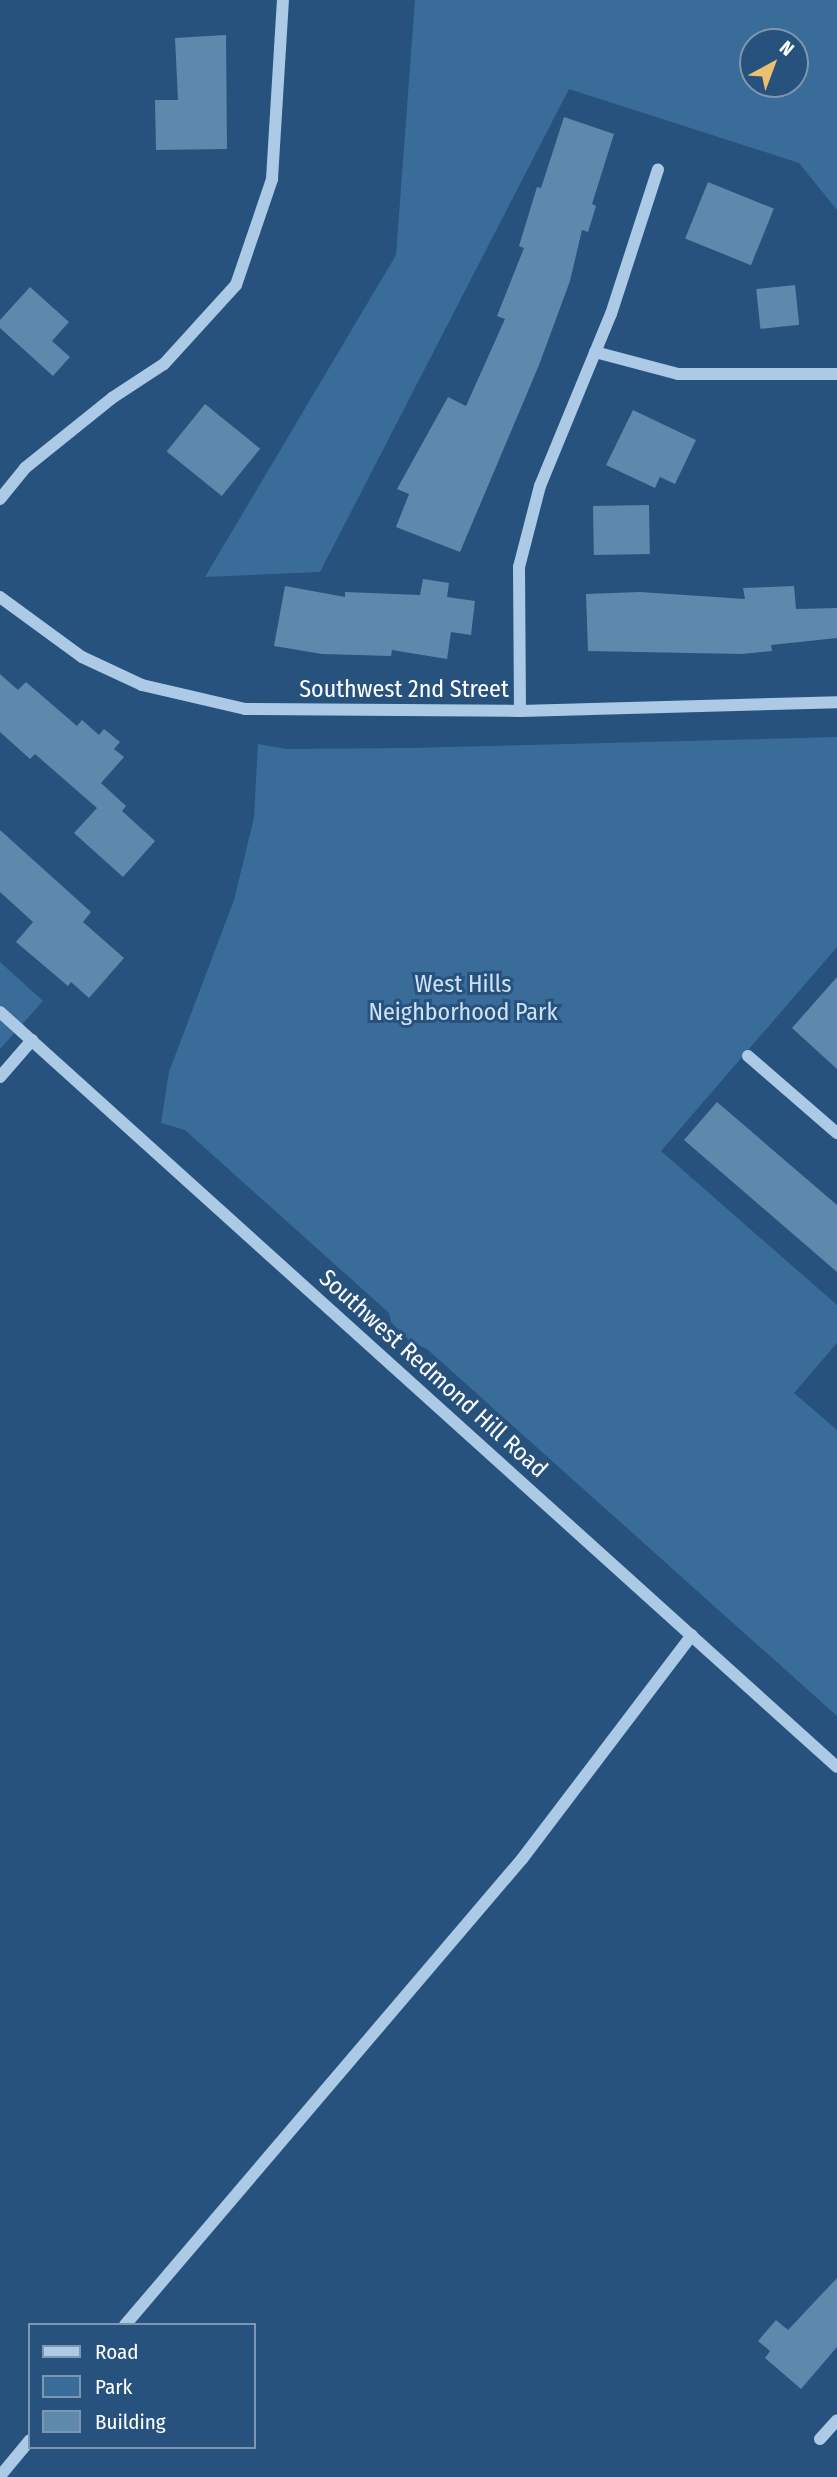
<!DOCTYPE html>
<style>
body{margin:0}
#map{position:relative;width:837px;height:2477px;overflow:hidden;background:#27527d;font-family:"Fira Sans Condensed",sans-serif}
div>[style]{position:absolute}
.green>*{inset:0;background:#3a6c9a}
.building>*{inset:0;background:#5f88ad;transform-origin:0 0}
.minor>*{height:12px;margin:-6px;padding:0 6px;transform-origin:6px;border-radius:6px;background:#accae5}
span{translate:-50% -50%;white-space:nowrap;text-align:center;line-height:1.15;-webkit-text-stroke:6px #27527d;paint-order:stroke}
.street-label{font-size:24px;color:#fff}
.park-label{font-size:24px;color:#cfe2f4}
.legend{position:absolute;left:28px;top:2323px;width:228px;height:126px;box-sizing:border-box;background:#27527d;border:2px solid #7d97b1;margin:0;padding:9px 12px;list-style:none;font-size:21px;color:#fff}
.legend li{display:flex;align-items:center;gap:14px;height:35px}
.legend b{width:35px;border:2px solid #7d97b1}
.north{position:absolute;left:739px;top:28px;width:70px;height:70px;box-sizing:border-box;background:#27527d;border:2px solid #7d97b1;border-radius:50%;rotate:41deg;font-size:19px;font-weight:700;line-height:28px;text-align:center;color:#fff}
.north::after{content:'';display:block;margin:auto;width:24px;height:32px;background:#edc071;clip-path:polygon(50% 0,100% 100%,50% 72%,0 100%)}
</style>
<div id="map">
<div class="green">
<i style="clip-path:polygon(evenodd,415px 0,837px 0,837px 210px,799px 163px,569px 89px,320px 572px,205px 577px,396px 255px,415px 0,795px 42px,795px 84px,753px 84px,753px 42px,795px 42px)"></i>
<i style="clip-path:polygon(837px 737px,837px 947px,661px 1151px,837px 1305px,837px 1343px,794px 1393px,837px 1430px,837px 1716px,427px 1349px,410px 1341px,391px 1322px,389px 1313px,185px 1130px,161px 1123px,169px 1072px,234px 900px,254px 818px,258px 744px,286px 749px,411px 748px)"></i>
<i style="clip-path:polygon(0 962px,43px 1001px,0 1049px)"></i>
</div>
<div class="building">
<i style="clip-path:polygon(226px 35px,227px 149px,156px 150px,155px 100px,178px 100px,175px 38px)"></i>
<i style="clip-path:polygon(564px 117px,614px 134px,592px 204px,596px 206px,588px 232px,582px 230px,570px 281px,539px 365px,460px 552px,396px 527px,409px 494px,397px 489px,448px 397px,466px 406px,505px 319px,497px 316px,524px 248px,519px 246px,537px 187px,541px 188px)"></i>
<i style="left:708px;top:182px;width:71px;height:61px;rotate:22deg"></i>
<i style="left:795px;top:285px;width:40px;height:39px;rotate:84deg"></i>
<i style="clip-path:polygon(30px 287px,69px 322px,52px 341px,70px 357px,53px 376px,0 328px,0 320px)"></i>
<i style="left:205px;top:404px;width:71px;height:61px;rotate:39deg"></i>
<i style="clip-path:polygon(633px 410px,696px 440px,675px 484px,660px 477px,655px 488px,606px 465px)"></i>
<i style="left:649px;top:505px;width:49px;height:56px;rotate:89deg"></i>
<i style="clip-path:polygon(423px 579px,449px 583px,447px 597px,475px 601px,471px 635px,451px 632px,447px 659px,392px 650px,391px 656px,322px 654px,274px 646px,285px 586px,345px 597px,345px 592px,420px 595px)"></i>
<i style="clip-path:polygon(794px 586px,796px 609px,837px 608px,837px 638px,771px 645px,772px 651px,742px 654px,588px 651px,586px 594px,640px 592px,745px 599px,743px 588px)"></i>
<i style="clip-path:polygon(0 674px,18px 690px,26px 682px,77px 726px,82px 720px,99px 735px,104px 729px,120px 742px,114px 749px,124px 757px,101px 783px,126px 806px,122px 811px,155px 841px,123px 877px,74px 833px,97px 808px,35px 754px,30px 759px,0 732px)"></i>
<i style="clip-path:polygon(0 830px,91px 912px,83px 922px,124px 958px,89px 998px,71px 982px,68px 986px,16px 942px,33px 922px,0 892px)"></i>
<i style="clip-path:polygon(837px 977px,837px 1069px,792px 1028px)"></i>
<i style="clip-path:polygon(717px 1102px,837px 1205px,837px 1272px,684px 1140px)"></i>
<i style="clip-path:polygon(837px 2278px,837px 2347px,801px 2389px,765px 2358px,770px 2351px,758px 2341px,776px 2320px,788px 2330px)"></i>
</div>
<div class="minor">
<i style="left:595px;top:352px;width:86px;rotate:14.8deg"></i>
<i style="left:678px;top:374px;width:159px"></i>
<i style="left:0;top:499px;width:40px;rotate:-51deg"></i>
<i style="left:25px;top:468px;width:112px;rotate:-38.8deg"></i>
<i style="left:112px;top:398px;width:62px;rotate:-33.2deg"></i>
<i style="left:164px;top:364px;width:107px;rotate:-47.7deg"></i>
<i style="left:236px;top:285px;width:112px;rotate:-71.2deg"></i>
<i style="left:272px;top:179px;width:179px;rotate:-86.5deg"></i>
<i style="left:0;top:597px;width:102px;rotate:36.2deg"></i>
<i style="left:82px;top:657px;width:66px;rotate:25deg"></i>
<i style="left:142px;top:685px;width:106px;rotate:13.1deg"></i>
<i style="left:245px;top:709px;width:275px;rotate:0.4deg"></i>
<i style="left:520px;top:711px;width:317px;rotate:-1.6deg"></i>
<i style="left:520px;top:711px;width:144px;rotate:-90.4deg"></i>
<i style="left:519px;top:567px;width:84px;rotate:-75.5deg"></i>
<i style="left:540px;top:486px;width:186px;rotate:-67.6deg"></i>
<i style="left:611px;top:314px;width:152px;rotate:-72deg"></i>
<i style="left:0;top:1012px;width:1127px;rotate:42.05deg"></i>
<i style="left:748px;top:1056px;width:118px;rotate:40.9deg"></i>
<i style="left:0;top:1077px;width:49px;rotate:-49.1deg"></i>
<i style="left:125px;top:2325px;width:612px;rotate:-49.57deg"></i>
<i style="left:522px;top:1859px;width:281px;rotate:-52.8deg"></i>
<i style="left:820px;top:2439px;width:25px;rotate:-48deg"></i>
<i style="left:0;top:2476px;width:47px;rotate:-50.2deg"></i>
</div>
<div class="street-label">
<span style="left:404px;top:690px">Southwest 2nd Street</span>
<span style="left:433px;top:1374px;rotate:42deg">Southwest Redmond Hill Road</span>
</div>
<div class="park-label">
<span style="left:463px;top:999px">West Hills<br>Neighborhood Park</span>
</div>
<ul class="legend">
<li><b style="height:9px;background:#accae5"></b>Road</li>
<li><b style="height:19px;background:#3a6c9a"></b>Park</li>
<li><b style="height:19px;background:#5f88ad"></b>Building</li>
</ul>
<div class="north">N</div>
</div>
